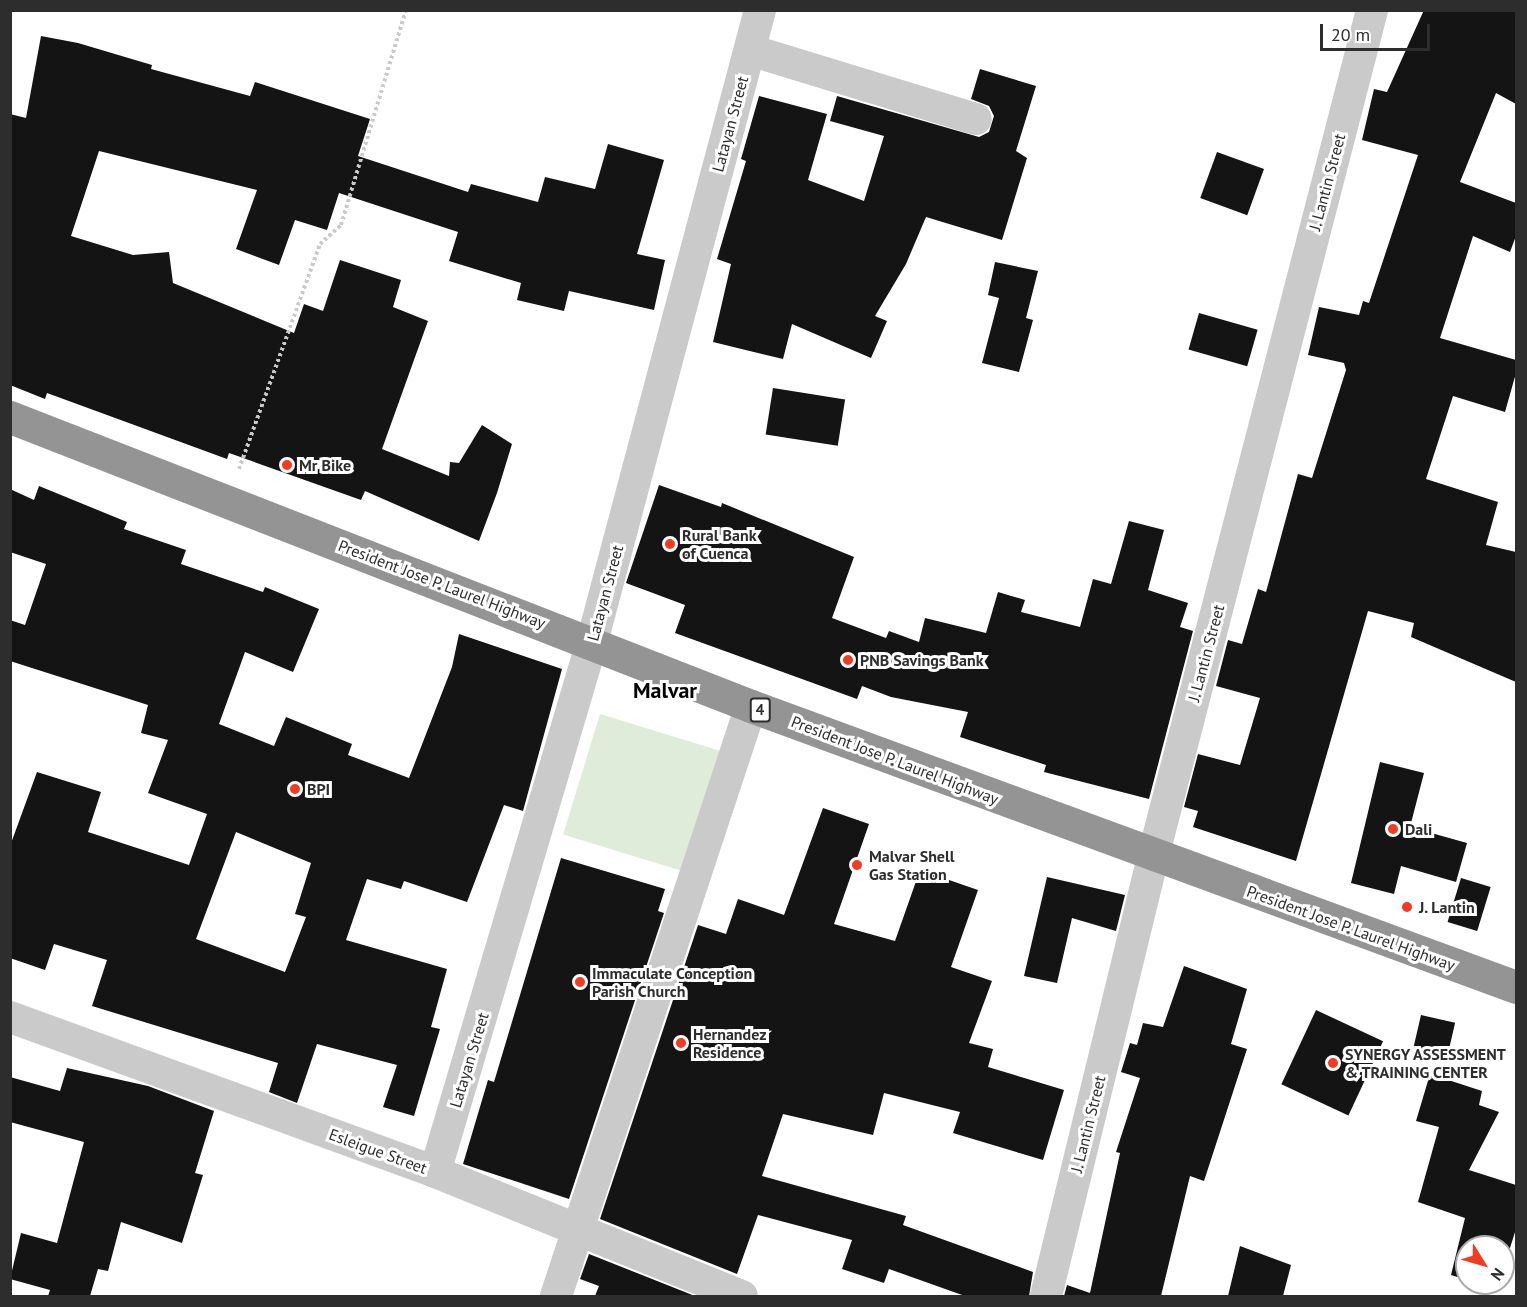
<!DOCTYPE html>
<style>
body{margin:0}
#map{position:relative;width:1527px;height:1307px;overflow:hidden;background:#fff;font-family:"PT Sans",sans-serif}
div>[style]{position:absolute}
.green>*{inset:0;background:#dfecd9;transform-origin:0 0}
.building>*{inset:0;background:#141414;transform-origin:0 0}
.path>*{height:4px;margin-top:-2px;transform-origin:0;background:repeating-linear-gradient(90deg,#cacaca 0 3px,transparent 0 6px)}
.street>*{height:32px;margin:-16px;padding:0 16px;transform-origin:16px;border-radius:16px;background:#cacaca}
.highway>*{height:33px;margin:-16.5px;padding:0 16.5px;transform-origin:16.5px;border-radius:16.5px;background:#949494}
.dots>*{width:16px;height:16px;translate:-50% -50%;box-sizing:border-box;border:3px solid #fff;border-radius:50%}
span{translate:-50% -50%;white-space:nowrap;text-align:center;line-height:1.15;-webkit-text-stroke:6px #fff;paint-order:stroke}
.shield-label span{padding:2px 4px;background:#fff;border:2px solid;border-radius:4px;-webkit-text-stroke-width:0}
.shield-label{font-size:15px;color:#2d2d2d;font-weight:700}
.street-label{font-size:16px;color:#2d2d2d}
.poi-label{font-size:16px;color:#2d2d2d;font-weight:700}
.left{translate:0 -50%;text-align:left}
.district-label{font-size:22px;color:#000;font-weight:700}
.frame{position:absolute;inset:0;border:12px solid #2d2d2d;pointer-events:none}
.north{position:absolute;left:1455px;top:1235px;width:60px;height:60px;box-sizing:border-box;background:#fff;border:2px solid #ababab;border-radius:50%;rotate:127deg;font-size:16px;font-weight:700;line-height:24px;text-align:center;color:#2d2d2d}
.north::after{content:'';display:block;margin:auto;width:21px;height:27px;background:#f23b21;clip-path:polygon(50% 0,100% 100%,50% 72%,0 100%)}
.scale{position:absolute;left:1320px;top:24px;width:110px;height:27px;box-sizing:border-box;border:3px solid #2d2d2d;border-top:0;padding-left:8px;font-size:18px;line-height:21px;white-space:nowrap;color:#2d2d2d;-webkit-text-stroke:4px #fff;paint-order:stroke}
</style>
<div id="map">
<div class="green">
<i style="left:600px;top:714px;width:128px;height:126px;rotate:17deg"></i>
</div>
<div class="building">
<i style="clip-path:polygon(1424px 10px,1516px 10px,1516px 104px,1496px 93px,1460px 182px,1516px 203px,1516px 236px,1510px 252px,1473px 236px,1440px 338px,1516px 360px,1516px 373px,1505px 412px,1453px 396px,1426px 479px,1498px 502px,1486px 545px,1516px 552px,1516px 682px,1411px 637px,1414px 623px,1368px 611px,1296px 861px,1193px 827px,1198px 811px,1184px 807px,1198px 754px,1240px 765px,1260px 698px,1216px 686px,1228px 640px,1242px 644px,1258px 589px,1266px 592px,1298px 474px,1312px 478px,1346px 370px,1344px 363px,1308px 355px,1319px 307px,1359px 315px,1363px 301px,1369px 303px,1418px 155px,1362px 140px,1374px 89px,1387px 92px)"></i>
<i style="clip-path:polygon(41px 36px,78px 43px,152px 65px,151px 69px,250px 96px,255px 82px,370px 119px,358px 156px,468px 192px,471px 184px,538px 202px,545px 177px,595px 189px,608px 144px,664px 160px,637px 254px,665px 260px,654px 310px,569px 291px,564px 311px,517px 300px,521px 283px,449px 261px,458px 232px,339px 193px,327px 230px,295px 220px,279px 265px,236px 249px,257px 190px,99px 151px,71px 236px,133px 255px,169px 252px,173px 283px,294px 333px,304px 304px,323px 311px,340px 260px,401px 280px,393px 307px,428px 321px,382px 449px,449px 476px,450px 462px,459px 463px,482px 425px,512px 444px,497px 493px,479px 541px,365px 491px,361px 500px,229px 453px,227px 459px,47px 393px,45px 399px,10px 385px,10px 114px,26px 118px)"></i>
<i style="clip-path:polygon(980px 69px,1036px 86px,1016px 151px,1027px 158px,1002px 240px,926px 217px,906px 264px,875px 316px,887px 321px,871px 358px,792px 324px,783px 359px,713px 342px,731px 264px,717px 259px,746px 161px,741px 159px,759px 96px,827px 114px,808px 180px,864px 201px,884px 136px,830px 121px,837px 96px,979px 137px,989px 132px,994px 116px,989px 106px,971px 99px)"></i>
<i style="left:1217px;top:152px;width:50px;height:49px;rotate:20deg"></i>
<i style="clip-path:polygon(995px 262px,1038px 271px,1026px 318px,1033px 320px,1019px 372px,982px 363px,999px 298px,988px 295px)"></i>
<i style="left:1199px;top:313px;width:61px;height:38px;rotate:16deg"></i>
<i style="left:773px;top:388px;width:73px;height:47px;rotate:9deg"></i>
<i style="clip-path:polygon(659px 485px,721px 507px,722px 503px,854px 557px,832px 618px,886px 638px,889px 631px,919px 642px,925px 618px,986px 633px,998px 592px,1025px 600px,1021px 612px,1080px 627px,1093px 579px,1111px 584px,1129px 521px,1164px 530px,1148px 590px,1188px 603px,1180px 627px,1193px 631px,1149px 799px,1044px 772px,1046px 765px,960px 737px,968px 712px,891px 697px,862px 686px,857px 699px,675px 633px,685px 605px,626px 583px)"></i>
<i style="clip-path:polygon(evenodd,39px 486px,127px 522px,124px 529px,186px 550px,181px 564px,263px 592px,265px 587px,319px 609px,293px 672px,245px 652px,219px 724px,274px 746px,286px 717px,352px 744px,348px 755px,409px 778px,452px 667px,459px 634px,562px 669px,523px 811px,504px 805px,467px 902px,404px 881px,401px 889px,367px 879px,346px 940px,447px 969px,431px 1027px,440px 1029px,414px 1116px,383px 1107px,397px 1065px,317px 1044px,297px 1103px,269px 1092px,278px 1063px,92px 1006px,107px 960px,54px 944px,45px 970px,10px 958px,10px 846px,37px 772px,101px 792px,88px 832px,189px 865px,207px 814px,148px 793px,168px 740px,141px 733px,148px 705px,10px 661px,10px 620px,25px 625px,46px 564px,10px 552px,10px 489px,34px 500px,39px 486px,236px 832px,311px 863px,295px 914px,306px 917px,285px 972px,196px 939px,236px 832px)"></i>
<i style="clip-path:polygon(1380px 762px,1424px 773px,1410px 827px,1467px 843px,1456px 882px,1401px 866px,1394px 894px,1351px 883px)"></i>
<i style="clip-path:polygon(823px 808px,869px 824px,834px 924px,895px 941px,920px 870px,978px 890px,951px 967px,992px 981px,969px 1043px,993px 1049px,988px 1067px,1064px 1090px,1043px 1160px,953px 1133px,960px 1112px,884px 1093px,873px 1135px,783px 1114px,762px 1176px,906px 1216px,903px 1225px,1033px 1272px,1029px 1296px,965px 1296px,889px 1269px,884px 1283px,842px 1269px,852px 1240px,758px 1215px,737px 1274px,600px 1219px,698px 925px,726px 934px,738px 899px,784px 915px)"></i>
<i style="clip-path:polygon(561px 858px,665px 889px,658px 911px,664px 913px,569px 1199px,463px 1164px,488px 1080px,494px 1082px)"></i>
<i style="clip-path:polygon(1047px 877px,1125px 895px,1116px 931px,1072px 918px,1057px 983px,1024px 976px)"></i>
<i style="left:1461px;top:878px;width:31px;height:46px;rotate:17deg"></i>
<i style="clip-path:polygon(1184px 966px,1247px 989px,1231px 1044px,1247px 1049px,1204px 1181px,1190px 1176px,1161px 1296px,1064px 1296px,1067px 1285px,1090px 1293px,1120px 1153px,1116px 1152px,1140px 1078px,1121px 1072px,1130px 1043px,1137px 1045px,1143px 1023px,1163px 1027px)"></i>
<i style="left:1316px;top:1010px;width:74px;height:82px;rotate:25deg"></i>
<i style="left:1421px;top:1015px;width:35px;height:35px;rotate:13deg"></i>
<i style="clip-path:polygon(67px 1068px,148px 1086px,214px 1111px,195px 1173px,203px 1175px,182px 1243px,121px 1222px,108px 1271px,98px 1269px,90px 1296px,48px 1296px,50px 1290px,10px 1279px,21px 1233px,57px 1243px,84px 1142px,10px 1122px,10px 1077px,60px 1091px)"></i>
<i style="clip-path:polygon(1430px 1074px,1482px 1091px,1479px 1105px,1499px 1112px,1469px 1170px,1516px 1185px,1516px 1229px,1503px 1270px,1503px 1247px,1467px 1247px,1467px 1280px,1451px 1275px,1465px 1218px,1418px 1202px,1439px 1127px,1416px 1121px)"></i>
<i style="clip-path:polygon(1240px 1246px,1291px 1265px,1283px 1296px,1228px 1296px)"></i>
<i style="clip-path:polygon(589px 1254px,695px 1296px,595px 1296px,599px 1286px,580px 1279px)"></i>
</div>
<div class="path">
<i style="left:239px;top:469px;width:239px;rotate:-70.2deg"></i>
<i style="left:320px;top:244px;width:28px;rotate:-42deg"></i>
<i style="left:341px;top:225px;width:225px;rotate:-73.2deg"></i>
</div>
<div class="street">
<i style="left:750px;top:50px;width:236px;rotate:17deg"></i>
<i style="left:10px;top:1017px;width:452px;rotate:20deg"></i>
<i style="left:435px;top:1172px;width:331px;rotate:22deg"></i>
<i style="left:435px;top:1172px;width:553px;rotate:-73.5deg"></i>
<i style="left:592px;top:642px;width:654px;rotate:-75.11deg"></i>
<i style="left:556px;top:1296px;width:621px;rotate:-71.71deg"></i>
<i style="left:1046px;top:1296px;width:452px;rotate:-76.3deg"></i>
<i style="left:1153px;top:857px;width:875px;rotate:-75.5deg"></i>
</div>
<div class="highway">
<i style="left:10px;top:417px;width:795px;rotate:21.31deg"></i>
<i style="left:751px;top:706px;width:815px;rotate:20.17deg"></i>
</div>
<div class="dots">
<i style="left:287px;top:465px;background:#f23b21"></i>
<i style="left:670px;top:544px;background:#f23b21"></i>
<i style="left:848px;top:660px;background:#f23b21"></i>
<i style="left:295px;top:789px;background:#f23b21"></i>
<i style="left:1393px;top:829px;background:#f23b21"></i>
<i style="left:857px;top:865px;background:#f23b21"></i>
<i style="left:1407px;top:907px;background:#f23b21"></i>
<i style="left:580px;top:982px;background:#f23b21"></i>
<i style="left:681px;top:1043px;background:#f23b21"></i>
<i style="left:1333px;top:1063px;background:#f23b21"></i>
</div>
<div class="shield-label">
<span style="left:760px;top:710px">4</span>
</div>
<div class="street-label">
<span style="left:730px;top:124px;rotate:-75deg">Latayan Street</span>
<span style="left:1327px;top:182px;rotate:-75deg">J. Lantin Street</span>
<span style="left:442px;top:584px;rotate:21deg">President Jose P. Laurel Highway</span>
<span style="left:605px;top:593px;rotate:-75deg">Latayan Street</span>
<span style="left:1206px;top:653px;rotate:-75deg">J. Lantin Street</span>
<span style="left:895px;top:760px;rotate:21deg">President Jose P. Laurel Highway</span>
<span style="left:1351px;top:928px;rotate:20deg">President Jose P. Laurel Highway</span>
<span style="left:469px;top:1060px;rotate:-73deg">Latayan Street</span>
<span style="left:1088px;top:1124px;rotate:-76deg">J. Lantin Street</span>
<span style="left:378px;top:1151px;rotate:20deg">Esleigue Street</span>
</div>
<div class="poi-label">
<span class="left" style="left:299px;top:465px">Mr Bike</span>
<span class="left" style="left:682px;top:544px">Rural Bank<br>of Cuenca</span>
<span class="left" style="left:860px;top:660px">PNB Savings Bank</span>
<span class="left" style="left:307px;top:789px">BPI</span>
<span class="left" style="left:1405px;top:829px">Dali</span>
<span class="left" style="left:869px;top:865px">Malvar Shell<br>Gas Station</span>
<span class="left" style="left:1419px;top:907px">J. Lantin</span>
<span class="left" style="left:592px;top:982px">Immaculate Conception<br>Parish Church</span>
<span class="left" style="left:693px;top:1043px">Hernandez<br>Residence</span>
<span class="left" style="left:1345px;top:1063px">SYNERGY ASSESSMENT<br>&amp; TRAINING CENTER</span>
</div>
<div class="district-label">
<span style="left:665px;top:691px">Malvar</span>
</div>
<div class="frame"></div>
<div class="north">N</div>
<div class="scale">20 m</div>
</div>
